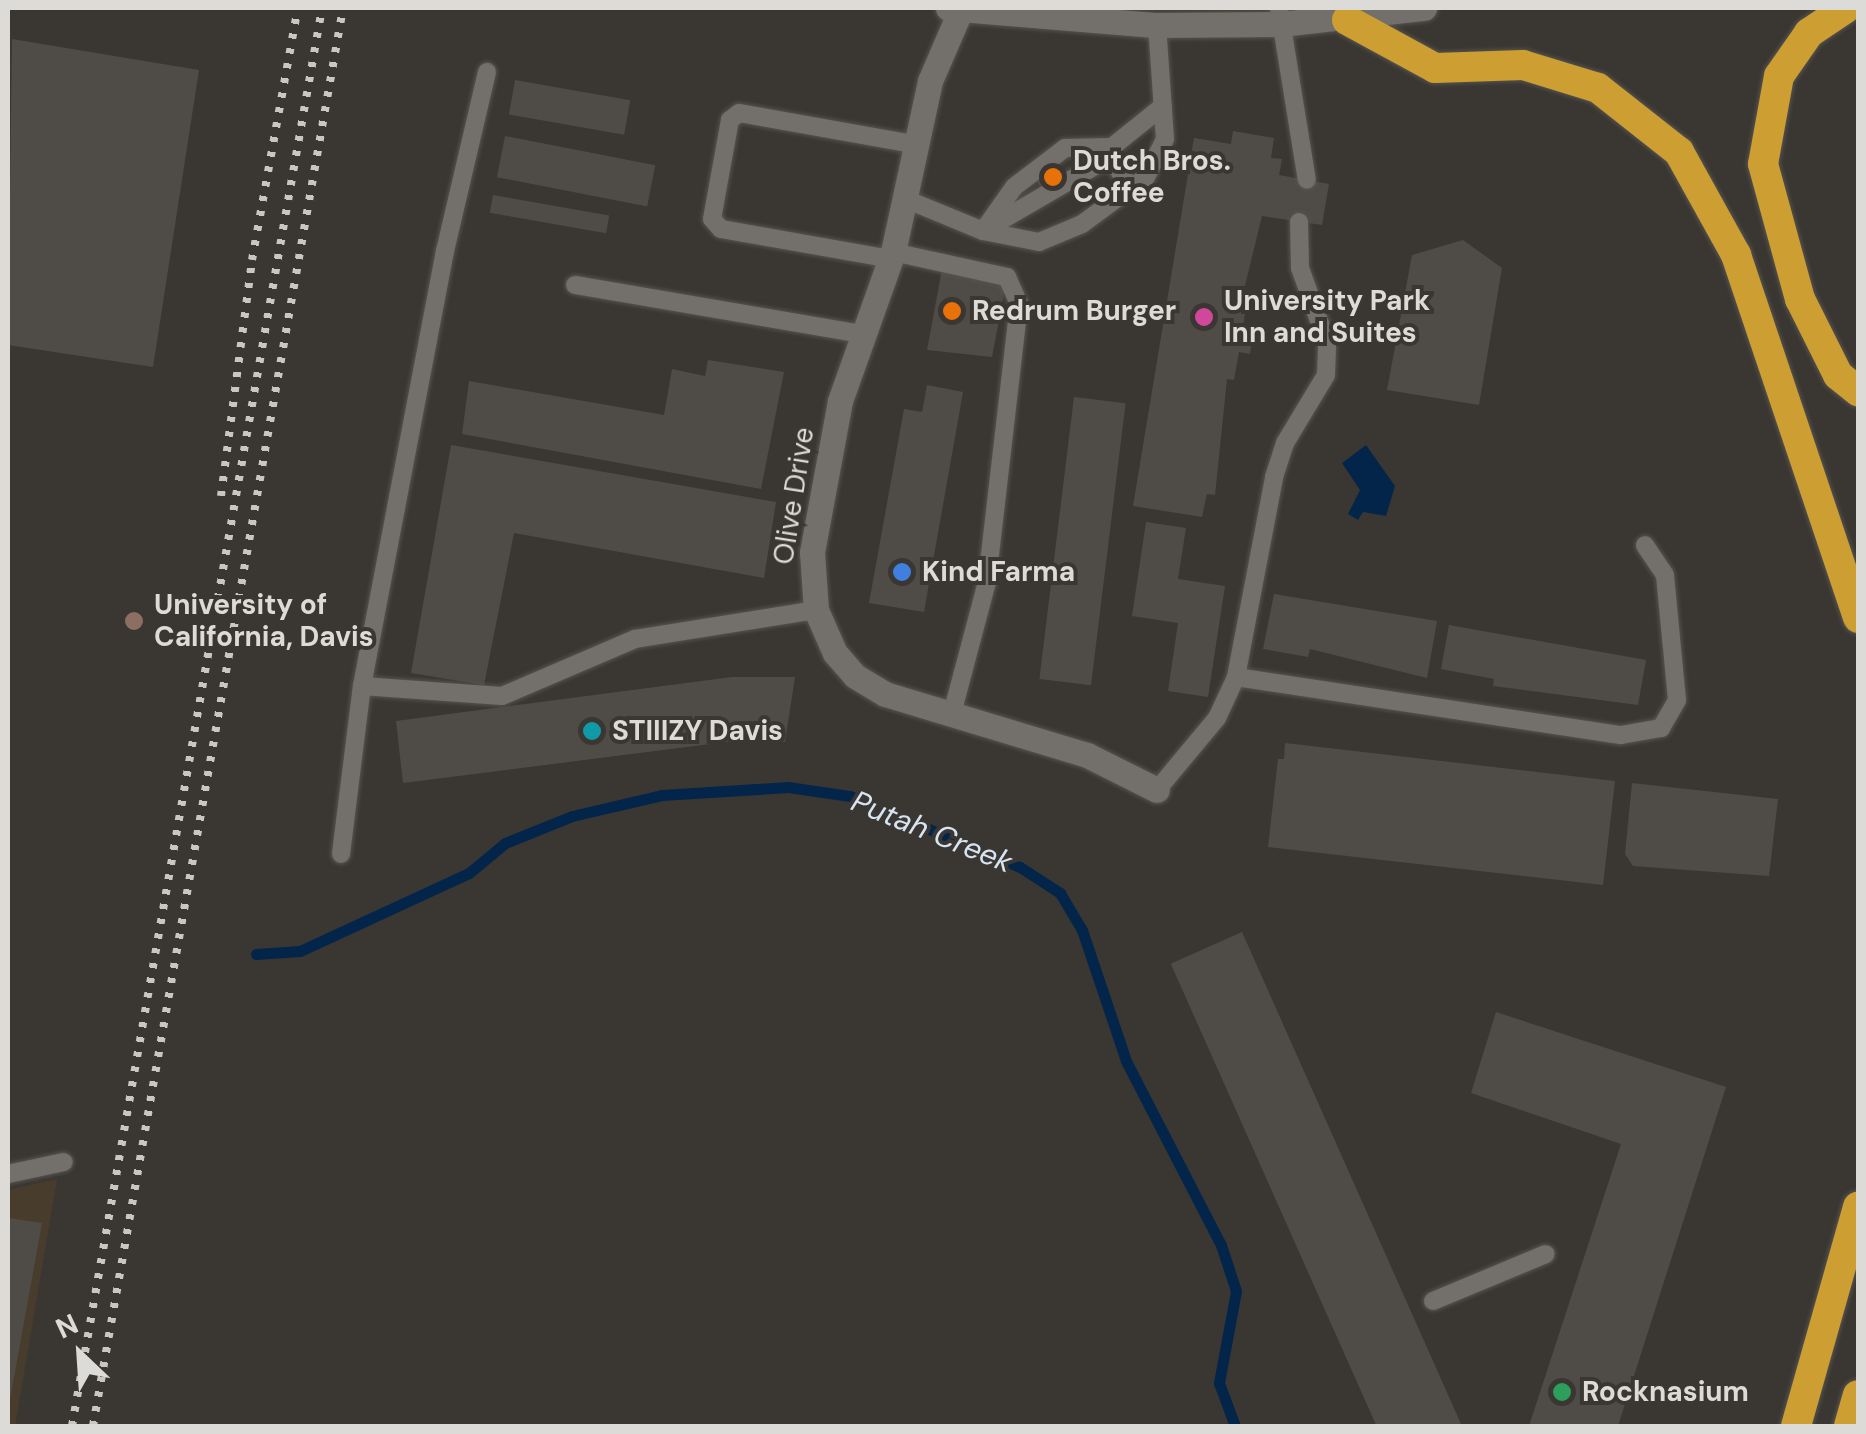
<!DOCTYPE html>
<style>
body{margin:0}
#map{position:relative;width:1866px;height:1434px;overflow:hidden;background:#3a3732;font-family:"DM Sans",sans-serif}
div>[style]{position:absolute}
.industrial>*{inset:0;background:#483d2d}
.water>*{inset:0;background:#04254a}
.stream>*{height:11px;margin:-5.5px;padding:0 5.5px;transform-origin:5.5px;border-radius:5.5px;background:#04254a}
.building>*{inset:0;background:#4f4c47;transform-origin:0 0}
.roads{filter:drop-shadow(0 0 2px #56534f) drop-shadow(0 0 2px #56534f)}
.service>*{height:18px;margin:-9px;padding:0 9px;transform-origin:9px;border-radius:9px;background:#73706b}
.minor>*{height:25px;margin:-12.5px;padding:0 12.5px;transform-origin:12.5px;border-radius:12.5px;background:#73706b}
.secondary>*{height:25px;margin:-12.5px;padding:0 12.5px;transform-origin:12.5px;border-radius:12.5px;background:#73706b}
.motorway>*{height:30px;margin:-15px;padding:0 15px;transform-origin:15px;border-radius:15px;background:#cd9e32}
.rail>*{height:8px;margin-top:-4px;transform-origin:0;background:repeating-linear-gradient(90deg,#c9c7c4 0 5px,transparent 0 15px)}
.dots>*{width:28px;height:28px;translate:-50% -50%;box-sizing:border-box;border:5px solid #3a3732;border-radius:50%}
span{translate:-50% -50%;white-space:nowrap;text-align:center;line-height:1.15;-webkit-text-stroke:8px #3a3732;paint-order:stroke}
.poi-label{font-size:28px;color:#dddbd8;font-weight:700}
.left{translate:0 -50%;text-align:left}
.street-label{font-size:28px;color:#dddbd8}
.water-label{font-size:30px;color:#d7e4f3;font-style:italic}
.frame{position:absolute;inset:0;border:10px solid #dddbd8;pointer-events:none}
.north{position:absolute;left:30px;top:1304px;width:100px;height:100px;-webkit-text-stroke:8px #3a3732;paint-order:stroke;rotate:335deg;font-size:28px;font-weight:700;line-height:40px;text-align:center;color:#dddbd8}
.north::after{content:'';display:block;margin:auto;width:35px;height:45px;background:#dddbd8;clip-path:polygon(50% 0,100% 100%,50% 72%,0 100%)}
</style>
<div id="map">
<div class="industrial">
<i style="clip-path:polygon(57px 1179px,15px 1426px,8px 1426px,8px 1190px)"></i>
</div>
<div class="water">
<i style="clip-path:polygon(1366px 445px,1395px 486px,1386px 516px,1363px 512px,1358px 520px,1348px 514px,1360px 490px,1342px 463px)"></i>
</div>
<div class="stream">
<i style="left:256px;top:954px;width:44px;rotate:-3.9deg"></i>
<i style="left:300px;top:951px;width:186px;rotate:-24.8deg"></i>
<i style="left:469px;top:873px;width:47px;rotate:-39.8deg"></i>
<i style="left:505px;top:843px;width:72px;rotate:-21.9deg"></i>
<i style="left:572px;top:816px;width:92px;rotate:-13.1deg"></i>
<i style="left:662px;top:795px;width:126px;rotate:-3.6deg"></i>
<i style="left:788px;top:787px;width:63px;rotate:8.3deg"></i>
<i style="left:850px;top:796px;width:184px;rotate:22.7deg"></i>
<i style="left:1020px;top:867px;width:48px;rotate:33deg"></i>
<i style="left:1060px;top:893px;width:43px;rotate:59.3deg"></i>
<i style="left:1082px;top:930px;width:138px;rotate:71.4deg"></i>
<i style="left:1126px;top:1061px;width:207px;rotate:62.7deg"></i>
<i style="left:1221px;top:1245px;width:48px;rotate:71.9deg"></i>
<i style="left:1236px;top:1291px;width:94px;rotate:100.5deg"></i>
<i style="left:1219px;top:1383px;width:46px;rotate:69.6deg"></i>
</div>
<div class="building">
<i style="clip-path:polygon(12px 39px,199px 70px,153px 367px,8px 345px)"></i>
<i style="left:515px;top:80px;width:117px;height:35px;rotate:10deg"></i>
<i style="clip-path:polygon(1233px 131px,1274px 138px,1271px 158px,1282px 159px,1279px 175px,1329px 184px,1322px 225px,1262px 216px,1240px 306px,1246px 308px,1243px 326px,1254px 328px,1250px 354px,1239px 352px,1234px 380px,1227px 379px,1215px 495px,1207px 494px,1202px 517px,1133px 506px,1194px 138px,1231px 144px)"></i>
<i style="left:505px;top:136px;width:153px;height:42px;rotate:11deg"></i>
<i style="left:1058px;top:163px;width:17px;height:28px;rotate:54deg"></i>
<i style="left:493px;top:195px;width:118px;height:18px;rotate:10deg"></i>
<i style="clip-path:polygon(1463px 240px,1502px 268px,1479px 405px,1387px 390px,1412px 255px)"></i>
<i style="clip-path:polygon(942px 269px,1001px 280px,1005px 288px,992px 357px,927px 350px)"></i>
<i style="clip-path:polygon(708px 360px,784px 372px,761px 489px,462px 434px,469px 381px,664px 415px,672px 369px,705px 376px)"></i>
<i style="clip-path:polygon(927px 385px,963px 392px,924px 612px,869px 603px,904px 409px,922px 412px)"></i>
<i style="left:1074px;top:397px;width:52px;height:284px;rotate:7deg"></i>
<i style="clip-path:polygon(451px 445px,776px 502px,764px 578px,514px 533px,484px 685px,411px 673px)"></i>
<i style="clip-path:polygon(1146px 522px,1186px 528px,1178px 579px,1225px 586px,1208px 697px,1168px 691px,1178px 623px,1132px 616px)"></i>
<i style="clip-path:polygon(1274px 594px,1437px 621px,1427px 678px,1310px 649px,1308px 657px,1263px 649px)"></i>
<i style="clip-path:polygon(1449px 625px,1646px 660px,1638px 705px,1493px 686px,1494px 679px,1441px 669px)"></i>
<i style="clip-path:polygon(732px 677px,795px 677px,785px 742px,734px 741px,403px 783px,396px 721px)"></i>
<i style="clip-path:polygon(1285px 743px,1615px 781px,1603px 885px,1268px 847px,1278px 759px,1284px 759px)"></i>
<i style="clip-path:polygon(1632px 783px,1778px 799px,1769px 876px,1633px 866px,1625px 854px)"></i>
<i style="left:1242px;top:932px;width:543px;height:78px;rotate:66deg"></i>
<i style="clip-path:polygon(1496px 1012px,1726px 1087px,1618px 1426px,1529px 1426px,1621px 1144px,1471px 1093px)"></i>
<i style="clip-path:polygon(8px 1218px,42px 1223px,9px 1405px,8px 1405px)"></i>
</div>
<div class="roads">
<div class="service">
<i style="left:1279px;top:8px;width:174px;rotate:80.8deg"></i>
<i style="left:903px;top:198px;width:87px;rotate:22.4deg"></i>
<i style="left:983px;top:231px;width:57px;rotate:11.1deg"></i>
<i style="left:1039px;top:242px;width:47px;rotate:-22.7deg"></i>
<i style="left:1082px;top:224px;width:79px;rotate:-36.3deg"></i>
<i style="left:1146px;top:177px;width:42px;rotate:-63.4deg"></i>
<i style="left:1165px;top:139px;width:114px;rotate:-94deg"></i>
<i style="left:983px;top:231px;width:54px;rotate:-54.8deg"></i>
<i style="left:1014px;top:187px;width:64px;rotate:-37.4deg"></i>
<i style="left:1065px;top:148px;width:47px;rotate:-1.2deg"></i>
<i style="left:1112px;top:147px;width:65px;rotate:-38.8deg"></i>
<i style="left:983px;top:231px;width:133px;rotate:-30.2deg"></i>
<i style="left:1098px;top:164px;width:16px;rotate:-7deg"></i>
<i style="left:1114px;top:162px;width:21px;rotate:59deg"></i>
<i style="left:1125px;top:180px;width:14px;rotate:111deg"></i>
<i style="left:893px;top:252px;width:117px;rotate:12.4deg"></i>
<i style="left:1007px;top:277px;width:30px;rotate:66deg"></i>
<i style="left:1019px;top:304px;width:280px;rotate:96.6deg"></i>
<i style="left:987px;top:582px;width:137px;rotate:104.9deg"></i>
<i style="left:891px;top:259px;width:173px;rotate:-170deg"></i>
<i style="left:721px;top:229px;width:13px;rotate:-132deg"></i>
<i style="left:712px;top:219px;width:101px;rotate:-79.7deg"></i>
<i style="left:730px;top:120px;width:11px;rotate:-38deg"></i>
<i style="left:739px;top:113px;width:177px;rotate:10.1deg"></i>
<i style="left:575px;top:285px;width:296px;rotate:9.7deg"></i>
<i style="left:1236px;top:677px;width:389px;rotate:8.6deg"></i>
<i style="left:1621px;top:735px;width:41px;rotate:-9.9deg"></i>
<i style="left:1661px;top:728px;width:32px;rotate:-60deg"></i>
<i style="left:1677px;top:700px;width:126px;rotate:-95.5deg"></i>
<i style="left:1665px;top:575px;width:36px;rotate:-124deg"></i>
<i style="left:362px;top:686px;width:443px;rotate:-79.2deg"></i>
<i style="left:445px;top:251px;width:184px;rotate:-76.8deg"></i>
<i style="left:1157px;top:790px;width:94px;rotate:-50.2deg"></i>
<i style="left:1217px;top:718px;width:45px;rotate:-65.1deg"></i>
<i style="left:1236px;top:677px;width:204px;rotate:-79.2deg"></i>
<i style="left:1274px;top:477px;width:36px;rotate:-72deg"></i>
<i style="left:1285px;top:443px;width:79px;rotate:-58.9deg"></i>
<i style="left:1326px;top:375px;width:32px;rotate:-88deg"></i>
<i style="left:1327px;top:343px;width:80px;rotate:-109.8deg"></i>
<i style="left:1300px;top:268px;width:46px;rotate:-91.2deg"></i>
<i style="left:341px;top:854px;width:169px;rotate:-82.9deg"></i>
<i style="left:362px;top:686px;width:140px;rotate:4.1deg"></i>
<i style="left:502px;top:696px;width:145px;rotate:-23.2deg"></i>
<i style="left:635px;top:639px;width:183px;rotate:-9.1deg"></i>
<i style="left:8px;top:1174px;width:57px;rotate:-12.1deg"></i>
<i style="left:1433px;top:1301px;width:122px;rotate:-22.6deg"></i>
</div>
<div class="minor">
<i style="left:961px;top:9px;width:78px;rotate:113.3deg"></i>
<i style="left:930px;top:81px;width:175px;rotate:102.2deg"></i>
<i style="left:893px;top:252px;width:158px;rotate:109.6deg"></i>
<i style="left:840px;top:401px;width:154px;rotate:100.5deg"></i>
<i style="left:812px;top:552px;width:58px;rotate:86.1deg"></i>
<i style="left:816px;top:610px;width:47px;rotate:66.2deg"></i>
<i style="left:835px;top:653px;width:30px;rotate:49deg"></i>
<i style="left:855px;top:676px;width:35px;rotate:31deg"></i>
<i style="left:885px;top:694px;width:211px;rotate:16.8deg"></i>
<i style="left:1087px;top:755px;width:78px;rotate:26.6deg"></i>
</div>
<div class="secondary">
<i style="left:948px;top:8px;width:210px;rotate:4.7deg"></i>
<i style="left:1157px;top:25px;width:124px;rotate:-0.5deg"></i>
<i style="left:1281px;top:24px;width:144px;rotate:-6.4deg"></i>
</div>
<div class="motorway">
<i style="left:1846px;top:8px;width:45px;rotate:146deg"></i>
<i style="left:1809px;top:33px;width:52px;rotate:124.9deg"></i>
<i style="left:1779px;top:76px;width:89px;rotate:100.3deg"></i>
<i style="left:1763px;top:164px;width:140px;rotate:74.7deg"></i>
<i style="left:1800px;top:299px;width:85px;rotate:63.4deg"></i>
<i style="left:1838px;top:375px;width:26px;rotate:39deg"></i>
<i style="left:1347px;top:20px;width:100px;rotate:28.6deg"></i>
<i style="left:1435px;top:68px;width:88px;rotate:-2deg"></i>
<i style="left:1523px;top:65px;width:78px;rotate:17deg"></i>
<i style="left:1598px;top:88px;width:103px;rotate:38.3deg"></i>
<i style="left:1679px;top:152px;width:118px;rotate:61deg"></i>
<i style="left:1736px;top:255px;width:383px;rotate:71.4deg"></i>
<i style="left:1796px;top:1426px;width:228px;rotate:-74.2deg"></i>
<i style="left:1849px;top:1426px;width:32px;rotate:-74deg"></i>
</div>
</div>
<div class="rail">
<i style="left:221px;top:496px;width:238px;rotate:-82.5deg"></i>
<i style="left:252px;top:260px;width:256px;rotate:-79.7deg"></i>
<i style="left:72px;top:1426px;width:1440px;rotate:-80deg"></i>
<i style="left:93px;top:1426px;width:1440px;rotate:-80deg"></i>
</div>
<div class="dots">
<i style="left:1053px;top:177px;background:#e8710a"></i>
<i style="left:952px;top:311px;background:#e8710a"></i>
<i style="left:1204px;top:317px;background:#d1479c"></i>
<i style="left:902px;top:572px;background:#3f7fe0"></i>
<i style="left:134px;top:621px;background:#8d6e63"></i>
<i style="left:592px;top:731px;background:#0f9aa8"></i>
<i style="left:1562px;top:1392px;background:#2e9e5b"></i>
</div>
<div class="poi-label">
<span class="left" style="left:1073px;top:177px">Dutch Bros.<br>Coffee</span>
<span class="left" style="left:1224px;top:317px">University Park<br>Inn and Suites</span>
<span class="left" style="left:972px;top:311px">Redrum Burger</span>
<span class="left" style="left:922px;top:572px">Kind Farma</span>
<span class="left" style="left:154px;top:621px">University of<br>California, Davis</span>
<span class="left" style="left:612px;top:731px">STIIIZY Davis</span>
<span class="left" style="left:1582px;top:1392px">Rocknasium</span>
</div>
<div class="street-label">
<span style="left:794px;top:496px;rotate:-81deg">Olive Drive</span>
</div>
<div class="water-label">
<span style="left:932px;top:832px;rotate:22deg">Putah Creek</span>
</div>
<div class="frame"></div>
<div class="north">N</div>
</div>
